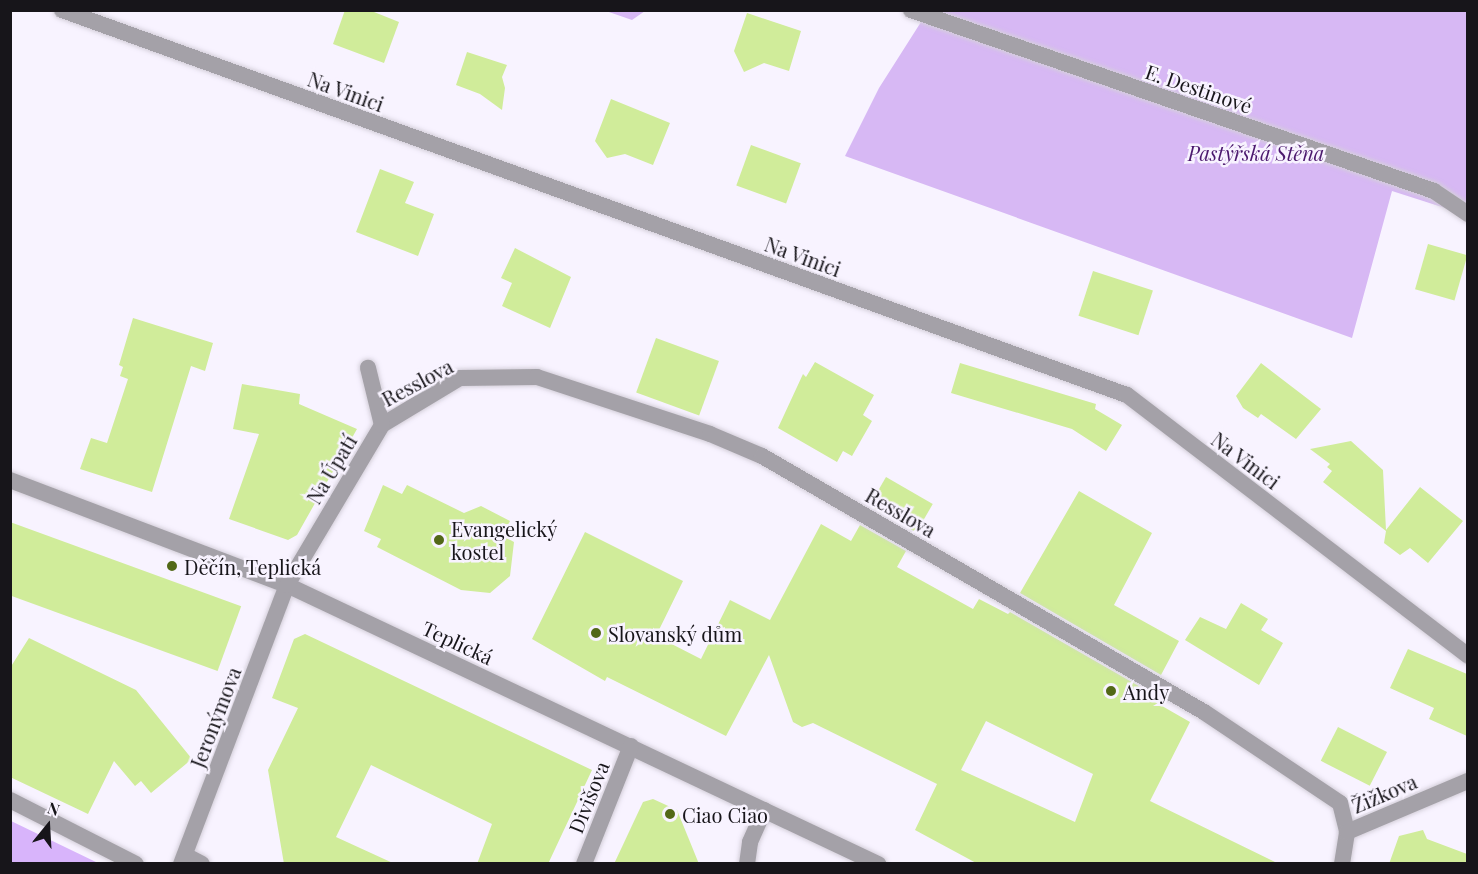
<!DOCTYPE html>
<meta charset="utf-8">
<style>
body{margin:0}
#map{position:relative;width:1478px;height:874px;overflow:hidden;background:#f8f3ff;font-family:"Playfair Display",serif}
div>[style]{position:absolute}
.green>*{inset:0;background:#d8b4fb}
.forest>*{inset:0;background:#d7b8f4}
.building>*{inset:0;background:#d0ec9a;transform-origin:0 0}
.roads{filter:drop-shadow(0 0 2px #d4cfda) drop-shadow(0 0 2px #d4cfda)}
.service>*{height:16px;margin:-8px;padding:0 8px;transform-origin:8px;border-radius:8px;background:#a4a1a8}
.minor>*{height:16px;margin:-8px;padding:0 8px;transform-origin:8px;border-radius:8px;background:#a4a1a8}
.dots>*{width:16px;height:16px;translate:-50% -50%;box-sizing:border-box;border:3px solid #f8f3ff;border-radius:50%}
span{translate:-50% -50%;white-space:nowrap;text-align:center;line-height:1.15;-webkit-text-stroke:5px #f8f3ff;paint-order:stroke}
.street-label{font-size:20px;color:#17151a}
.park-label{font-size:20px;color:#4b186e;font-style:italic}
.poi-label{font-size:20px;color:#17151a}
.left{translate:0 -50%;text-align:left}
.frame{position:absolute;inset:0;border:12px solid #17151a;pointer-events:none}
.north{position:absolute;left:18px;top:796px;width:60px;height:60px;-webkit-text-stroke:4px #f8f3ff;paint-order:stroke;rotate:18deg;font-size:16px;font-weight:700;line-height:24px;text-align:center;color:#17151a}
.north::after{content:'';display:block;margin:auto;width:21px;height:27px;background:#17151a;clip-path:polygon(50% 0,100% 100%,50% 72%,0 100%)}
</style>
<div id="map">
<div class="green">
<i style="clip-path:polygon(10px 821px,11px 821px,98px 863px,11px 863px)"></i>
</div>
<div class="forest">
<i style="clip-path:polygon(606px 11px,645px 11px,632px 20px)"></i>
<i style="clip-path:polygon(928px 11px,1467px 11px,1467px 215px,1392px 191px,1352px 338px,845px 156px,879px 88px)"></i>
</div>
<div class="building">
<i style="clip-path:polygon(345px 10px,369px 10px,399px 22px,384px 63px,333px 44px)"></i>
<i style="clip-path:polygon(747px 13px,801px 31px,789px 71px,764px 63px,744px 72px,734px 51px)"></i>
<i style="clip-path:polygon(467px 52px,507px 65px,502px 77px,505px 88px,502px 110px,480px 94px,456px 85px)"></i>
<i style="clip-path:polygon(611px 99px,670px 123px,653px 165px,625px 154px,607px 158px,595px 141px)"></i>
<i style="left:751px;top:145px;width:53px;height:43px;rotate:20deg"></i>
<i style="clip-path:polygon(380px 169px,414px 182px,405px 203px,434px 214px,418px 256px,356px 232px)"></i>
<i style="left:1428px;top:244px;width:41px;height:47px;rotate:16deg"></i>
<i style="clip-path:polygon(515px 248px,571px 277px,550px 328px,502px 306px,512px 283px,501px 278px)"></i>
<i style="left:1093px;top:271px;width:63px;height:47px;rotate:18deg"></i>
<i style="clip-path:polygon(133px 318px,213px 343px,205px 371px,191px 366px,152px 492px,80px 469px,91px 438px,107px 443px,128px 379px,120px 376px,123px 367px,119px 365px)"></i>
<i style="left:656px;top:338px;width:67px;height:58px;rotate:20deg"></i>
<i style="clip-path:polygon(815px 362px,874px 395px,863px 415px,872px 421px,852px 456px,843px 451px,837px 462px,778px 428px,803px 374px,806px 377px)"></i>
<i style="clip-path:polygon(960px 363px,1096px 404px,1095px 409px,1122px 425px,1106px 451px,1072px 429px,951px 393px)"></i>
<i style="clip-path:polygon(1261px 363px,1321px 409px,1296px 439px,1261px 414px,1258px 418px,1243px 408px,1236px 396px)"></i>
<i style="clip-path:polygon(242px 384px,300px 394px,299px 404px,357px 429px,297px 535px,288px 540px,229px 519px,259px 434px,233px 429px)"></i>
<i style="clip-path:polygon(1351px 441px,1383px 470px,1386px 530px,1420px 487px,1463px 521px,1428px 563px,1410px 548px,1400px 555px,1384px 543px,1386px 531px,1323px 482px,1332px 471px,1327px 467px,1330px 464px,1310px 449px)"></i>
<i style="left:886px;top:477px;width:54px;height:33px;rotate:30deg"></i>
<i style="clip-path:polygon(383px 485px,402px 494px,407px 485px,464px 513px,481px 506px,510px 521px,503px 536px,514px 542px,510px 576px,490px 593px,461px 590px,377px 547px,381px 539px,364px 531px)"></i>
<i style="clip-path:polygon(1079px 491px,1152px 533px,1114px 605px,1179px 641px,1161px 675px,1020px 593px)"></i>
<i style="left:10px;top:522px;width:246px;height:69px;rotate:20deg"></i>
<i style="clip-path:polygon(evenodd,821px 524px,851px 541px,860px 525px,906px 551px,897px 567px,973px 609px,979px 599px,1008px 614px,1010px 612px,1151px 693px,1148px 698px,1190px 722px,1150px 801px,1279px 864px,978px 864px,915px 830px,937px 784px,813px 723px,802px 727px,793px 722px,769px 655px,726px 736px,607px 677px,605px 681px,532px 639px,585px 532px,683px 581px,656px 636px,701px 659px,730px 600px,770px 620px,821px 524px,986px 721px,1093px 774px,1075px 822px,961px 770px,986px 721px)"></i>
<i style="clip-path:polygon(1241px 603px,1268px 619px,1261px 630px,1283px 643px,1259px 685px,1185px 640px,1200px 617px,1226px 629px)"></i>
<i style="clip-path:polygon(305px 634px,592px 770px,548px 864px,477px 864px,492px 824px,371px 765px,336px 837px,395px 864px,284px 864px,268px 770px,298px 708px,272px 698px,294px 639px)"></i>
<i style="clip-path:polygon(29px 638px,136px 690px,192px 759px,151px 793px,141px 781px,135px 786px,114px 761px,88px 814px,10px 777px,10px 668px)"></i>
<i style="clip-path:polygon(1408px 649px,1467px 674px,1467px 736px,1429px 719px,1434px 708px,1390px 688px)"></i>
<i style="left:1338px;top:727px;width:55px;height:38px;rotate:27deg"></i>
<i style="clip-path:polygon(653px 799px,677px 810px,699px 864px,614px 864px,643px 802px)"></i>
<i style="clip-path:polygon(1423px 830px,1427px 839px,1467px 854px,1467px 864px,1389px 864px,1399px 836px)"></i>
</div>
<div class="roads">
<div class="service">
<i style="left:911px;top:10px;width:553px;rotate:19.09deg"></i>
<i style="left:1434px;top:191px;width:41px;rotate:34.1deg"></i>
</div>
<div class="minor">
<i style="left:62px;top:10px;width:1132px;rotate:19.88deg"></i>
<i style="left:1127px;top:395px;width:429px;rotate:37.4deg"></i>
<i style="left:382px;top:425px;width:91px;rotate:-31.1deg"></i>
<i style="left:460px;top:378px;width:77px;rotate:-0.7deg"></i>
<i style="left:537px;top:377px;width:182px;rotate:18.2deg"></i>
<i style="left:710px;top:434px;width:56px;rotate:22.9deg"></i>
<i style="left:762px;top:456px;width:511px;rotate:30.08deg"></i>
<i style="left:1204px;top:712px;width:164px;rotate:33.8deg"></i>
<i style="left:1340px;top:803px;width:30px;rotate:76deg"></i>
<i style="left:10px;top:480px;width:296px;rotate:20.8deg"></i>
<i style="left:287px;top:585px;width:654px;rotate:25.27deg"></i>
<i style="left:10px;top:800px;width:141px;rotate:26.9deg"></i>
<i style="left:185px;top:855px;width:19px;rotate:28deg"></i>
<i style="left:181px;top:864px;width:298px;rotate:-69.2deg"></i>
<i style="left:287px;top:585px;width:186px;rotate:-59.3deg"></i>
<i style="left:382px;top:425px;width:59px;rotate:-103.8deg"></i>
<i style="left:584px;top:864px;width:127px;rotate:-68.3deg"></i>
<i style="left:747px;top:864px;width:22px;rotate:-82deg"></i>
<i style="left:750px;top:842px;width:35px;rotate:-66deg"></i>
<i style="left:1342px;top:864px;width:32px;rotate:-81deg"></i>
<i style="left:1347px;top:832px;width:131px;rotate:-22.9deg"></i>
</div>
</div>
<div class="dots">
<i style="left:439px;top:540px;background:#526817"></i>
<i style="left:172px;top:566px;background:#526817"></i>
<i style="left:596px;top:633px;background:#526817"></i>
<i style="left:1111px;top:691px;background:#526817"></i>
<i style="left:670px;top:814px;background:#526817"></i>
</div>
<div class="street-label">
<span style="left:1199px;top:88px;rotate:19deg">E. Destinové</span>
<span style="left:346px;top:91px;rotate:20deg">Na Vinici</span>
<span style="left:803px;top:256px;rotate:20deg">Na Vinici</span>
<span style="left:417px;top:382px;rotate:-28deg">Resslova</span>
<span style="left:1246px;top:460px;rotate:37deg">Na Vinici</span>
<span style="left:331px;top:469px;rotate:-59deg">Na Úpatí</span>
<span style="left:901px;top:512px;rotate:30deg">Resslova</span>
<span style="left:458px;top:642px;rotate:25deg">Teplická</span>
<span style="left:215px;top:717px;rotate:-69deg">Jeronýmova</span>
<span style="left:1384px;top:793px;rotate:-23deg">Žižkova</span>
<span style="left:588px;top:797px;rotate:-68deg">Divišova</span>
</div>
<div class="park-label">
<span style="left:1256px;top:152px">Pastýřská Stěna</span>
</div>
<div class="poi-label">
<span class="left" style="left:451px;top:540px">Evangelický<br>kostel</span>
<span class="left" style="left:184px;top:566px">Děčín, Teplická</span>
<span class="left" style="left:608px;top:633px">Slovanský dům</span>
<span class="left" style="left:1123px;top:691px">Andy</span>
<span class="left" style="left:682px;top:814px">Ciao Ciao</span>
</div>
<div class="frame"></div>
<div class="north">N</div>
</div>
